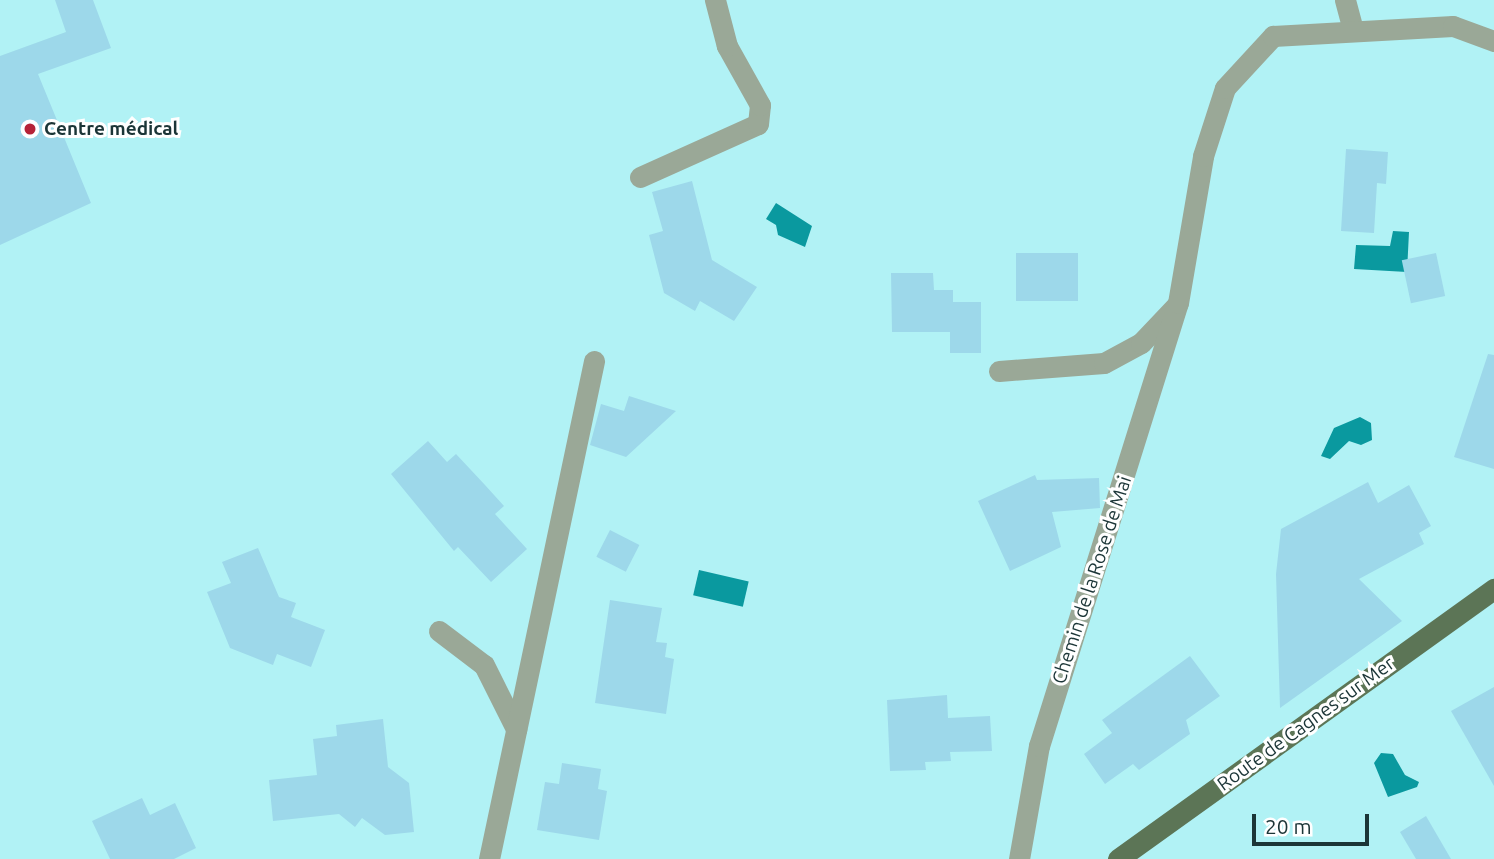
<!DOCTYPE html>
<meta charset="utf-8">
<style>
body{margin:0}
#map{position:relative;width:1494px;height:859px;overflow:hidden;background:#b1f2f5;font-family:Ubuntu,sans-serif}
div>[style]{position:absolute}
.water>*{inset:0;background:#0a999f;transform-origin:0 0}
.building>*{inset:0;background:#9dd8ea;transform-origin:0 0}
.minor>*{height:21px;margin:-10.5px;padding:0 10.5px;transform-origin:10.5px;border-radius:10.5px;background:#9aa897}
.major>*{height:21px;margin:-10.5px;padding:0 10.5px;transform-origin:10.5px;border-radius:10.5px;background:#5c7556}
.dots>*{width:19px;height:19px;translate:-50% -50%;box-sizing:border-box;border:4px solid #fff;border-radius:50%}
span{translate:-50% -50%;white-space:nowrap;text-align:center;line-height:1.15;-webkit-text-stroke:6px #fff;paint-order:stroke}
.poi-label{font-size:19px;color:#1b3537;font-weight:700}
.left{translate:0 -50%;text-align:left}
.street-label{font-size:19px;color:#1b3537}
.scale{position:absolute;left:1252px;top:814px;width:117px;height:32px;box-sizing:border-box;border:4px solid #1b3537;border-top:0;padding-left:9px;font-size:21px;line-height:24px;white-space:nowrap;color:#1b3537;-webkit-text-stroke:5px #fff;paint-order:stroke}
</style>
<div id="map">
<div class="water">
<i style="clip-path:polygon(776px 203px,812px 226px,805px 247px,778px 235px,776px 225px,766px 219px)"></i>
<i style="clip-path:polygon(1393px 231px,1409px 232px,1407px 272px,1354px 269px,1356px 245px,1390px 246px)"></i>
<i style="clip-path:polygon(1360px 417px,1371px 423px,1372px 440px,1361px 445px,1349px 441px,1330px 459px,1321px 456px,1334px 428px)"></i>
<i style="left:699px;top:570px;width:51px;height:26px;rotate:13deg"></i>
<i style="clip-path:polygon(1381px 753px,1393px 754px,1405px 775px,1419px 782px,1417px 787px,1388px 797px,1374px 763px)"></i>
</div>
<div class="building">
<i style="clip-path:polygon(55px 0,93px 0,111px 48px,38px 74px,91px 203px,0 245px,0 56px,66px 32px)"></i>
<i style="clip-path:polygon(1346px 149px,1388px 152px,1386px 184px,1377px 183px,1374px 233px,1341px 231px)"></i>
<i style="clip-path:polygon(692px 181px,712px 260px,757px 287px,734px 321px,700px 301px,695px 311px,664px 293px,649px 235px,663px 231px,652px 192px)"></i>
<i style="left:1016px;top:253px;width:62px;height:48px"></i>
<i style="left:1436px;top:253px;width:44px;height:35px;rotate:78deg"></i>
<i style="clip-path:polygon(891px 273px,933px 273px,934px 290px,953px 290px,953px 302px,981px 302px,981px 353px,950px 353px,950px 332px,892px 332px)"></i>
<i style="clip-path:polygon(1488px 354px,1494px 355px,1494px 469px,1454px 457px)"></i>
<i style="clip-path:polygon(629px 396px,676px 411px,626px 457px,590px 445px,601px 404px,624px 411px)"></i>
<i style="clip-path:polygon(428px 441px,447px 462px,456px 454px,485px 485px,504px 506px,495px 514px,527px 549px,491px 582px,458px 547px,454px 551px,391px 474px)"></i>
<i style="clip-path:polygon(1035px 475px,1037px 480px,1099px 478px,1100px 508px,1052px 512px,1061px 547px,1010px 571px,978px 501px)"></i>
<i style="clip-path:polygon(1368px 482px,1378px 503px,1409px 485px,1431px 526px,1419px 533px,1424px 544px,1359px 579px,1402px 621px,1280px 708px,1276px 574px,1281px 529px)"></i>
<i style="left:610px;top:530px;width:33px;height:30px;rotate:27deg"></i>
<i style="clip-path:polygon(258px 548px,279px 597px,296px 603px,291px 617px,325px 630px,311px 667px,277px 654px,273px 665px,230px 648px,207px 592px,231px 583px,222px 562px)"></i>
<i style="clip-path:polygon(610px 600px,662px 608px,656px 642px,667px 643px,665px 657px,674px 659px,666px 714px,595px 703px)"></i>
<i style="clip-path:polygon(1190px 656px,1220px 696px,1186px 720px,1190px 734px,1139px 770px,1133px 764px,1105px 784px,1084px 754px,1112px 733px,1102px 720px)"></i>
<i style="clip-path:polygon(1494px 687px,1494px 786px,1451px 711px)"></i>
<i style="clip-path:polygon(947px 695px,948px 718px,990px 716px,992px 751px,950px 752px,951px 761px,925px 762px,926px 770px,890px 771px,887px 700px)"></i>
<i style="clip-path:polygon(383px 719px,388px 767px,409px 783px,414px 832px,385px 835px,362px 818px,355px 827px,339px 814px,273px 821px,269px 780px,317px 775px,313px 739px,337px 736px,336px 725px)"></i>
<i style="clip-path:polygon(562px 763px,601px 769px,598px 789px,607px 791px,599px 840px,537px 830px,545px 782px,559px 784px)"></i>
<i style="clip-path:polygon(142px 798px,150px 815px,175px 803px,196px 848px,174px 859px,110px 859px,92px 821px)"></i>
<i style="clip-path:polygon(1426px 816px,1451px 859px,1416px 859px,1400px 832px)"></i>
</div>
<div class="minor">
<i style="left:1345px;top:0;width:31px;rotate:75deg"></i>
<i style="left:640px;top:177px;width:129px;rotate:-24.2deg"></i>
<i style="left:758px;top:124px;width:19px;rotate:-84deg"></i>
<i style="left:760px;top:105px;width:68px;rotate:-119.2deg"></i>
<i style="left:727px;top:46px;width:48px;rotate:-104.6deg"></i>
<i style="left:999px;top:371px;width:105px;rotate:-4.4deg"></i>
<i style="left:1104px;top:363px;width:42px;rotate:-28.4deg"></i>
<i style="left:1141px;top:343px;width:50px;rotate:-46.6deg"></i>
<i style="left:439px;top:631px;width:56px;rotate:37.1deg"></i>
<i style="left:484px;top:665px;width:72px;rotate:63.4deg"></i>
<i style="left:489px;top:859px;width:509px;rotate:-78.09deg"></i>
<i style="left:1019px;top:859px;width:115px;rotate:-80deg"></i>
<i style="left:1039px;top:746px;width:464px;rotate:-72.6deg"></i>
<i style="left:1178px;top:303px;width:149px;rotate:-80.3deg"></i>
<i style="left:1203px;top:156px;width:71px;rotate:-72.1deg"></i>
<i style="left:1225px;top:88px;width:71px;rotate:-47.3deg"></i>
<i style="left:1273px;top:36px;width:180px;rotate:-3.2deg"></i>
<i style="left:1453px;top:26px;width:44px;rotate:20.1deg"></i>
</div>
<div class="major">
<i style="left:1118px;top:859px;width:463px;rotate:-35.7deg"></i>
</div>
<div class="dots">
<i style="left:30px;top:129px;background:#b52338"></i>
</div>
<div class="poi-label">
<span class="left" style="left:44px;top:129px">Centre médical</span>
</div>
<div class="street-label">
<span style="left:1092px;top:580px;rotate:-72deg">Chemin de la Rose de Mai</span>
<span style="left:1306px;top:724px;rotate:-36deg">Route de Cagnes sur Mer</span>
</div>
<div class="scale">20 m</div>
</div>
